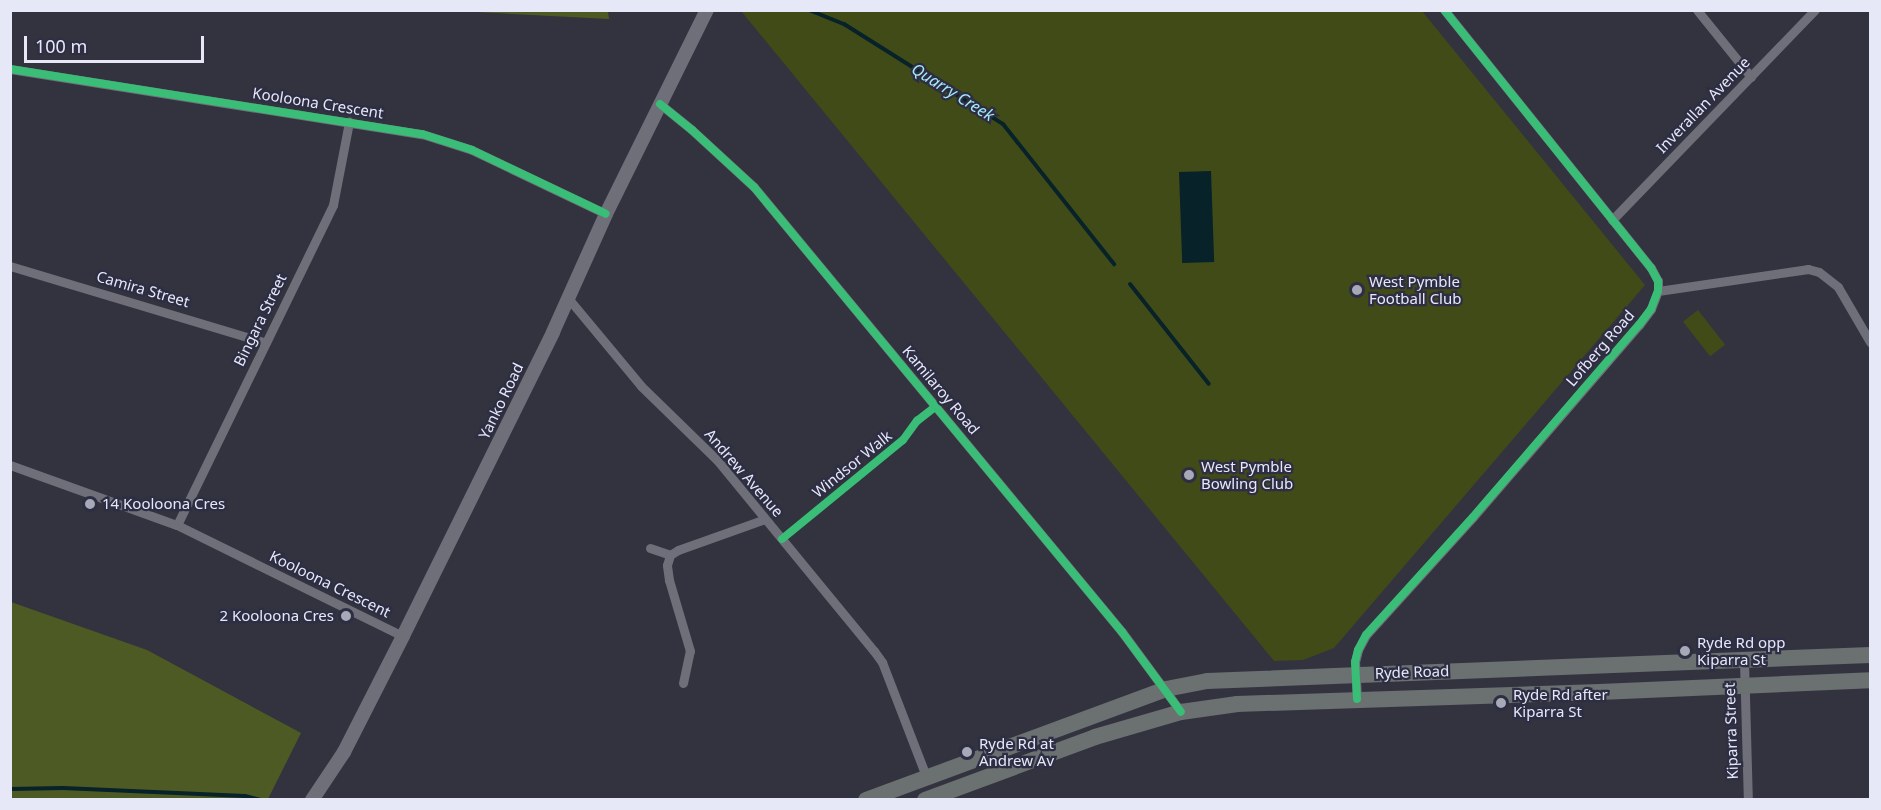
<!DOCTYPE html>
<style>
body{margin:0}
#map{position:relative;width:1881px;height:810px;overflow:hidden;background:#32333f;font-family:"Noto Sans",sans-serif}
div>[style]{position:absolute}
.green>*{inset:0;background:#414b18;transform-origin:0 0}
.forest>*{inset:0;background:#4e5a24}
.water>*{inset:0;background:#072228;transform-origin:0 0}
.stream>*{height:4px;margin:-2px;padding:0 2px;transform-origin:2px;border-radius:2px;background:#072228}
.minor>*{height:9px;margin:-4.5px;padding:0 4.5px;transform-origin:4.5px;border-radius:4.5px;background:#6e6f79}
.secondary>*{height:14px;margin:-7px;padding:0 7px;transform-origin:7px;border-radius:7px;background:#6e6f79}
.trunk>*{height:16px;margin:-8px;padding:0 8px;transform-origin:8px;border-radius:8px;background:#6b7071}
.cycleway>*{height:8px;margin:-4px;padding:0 4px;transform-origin:4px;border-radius:4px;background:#3abd76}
.dots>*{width:16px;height:16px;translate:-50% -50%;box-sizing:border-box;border:3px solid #2d2e44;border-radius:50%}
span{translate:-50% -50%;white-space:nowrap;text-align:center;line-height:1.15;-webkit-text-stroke:4.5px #2d2e44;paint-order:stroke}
.street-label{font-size:15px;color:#e7e8f7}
.poi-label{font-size:15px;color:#e7e8f7}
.left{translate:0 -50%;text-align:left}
.right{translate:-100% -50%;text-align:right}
.water-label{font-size:16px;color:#a5e9f9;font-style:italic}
.frame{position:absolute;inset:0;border:12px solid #e7e8f7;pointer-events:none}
.scale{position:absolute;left:24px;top:36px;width:180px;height:27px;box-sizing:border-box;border:3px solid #e7e8f7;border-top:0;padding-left:8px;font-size:18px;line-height:21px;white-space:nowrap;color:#e7e8f7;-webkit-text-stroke:4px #2d2e44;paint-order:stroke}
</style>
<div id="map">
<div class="green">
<i style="clip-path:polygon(741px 11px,1422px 11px,1645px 285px,1334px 648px,1303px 660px,1274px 661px)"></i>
<i style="left:1698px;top:310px;width:44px;height:19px;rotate:52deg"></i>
</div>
<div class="forest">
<i style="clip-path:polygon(458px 11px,608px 11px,609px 19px)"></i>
<i style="clip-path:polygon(11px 602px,147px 650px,301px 733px,268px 799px,11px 799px)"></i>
</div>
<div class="water">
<i style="left:1211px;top:171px;width:91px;height:32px;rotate:88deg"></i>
</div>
<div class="stream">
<i style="left:809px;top:10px;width:38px;rotate:22deg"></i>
<i style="left:844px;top:24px;width:188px;rotate:32.2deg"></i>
<i style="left:1003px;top:124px;width:179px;rotate:51.6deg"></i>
<i style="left:1130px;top:284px;width:127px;rotate:51.7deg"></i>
<i style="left:10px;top:789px;width:53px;rotate:-1.1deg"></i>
<i style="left:63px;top:788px;width:182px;rotate:2.5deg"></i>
<i style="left:245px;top:796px;width:16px;rotate:14deg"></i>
</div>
<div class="minor">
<i style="left:1697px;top:10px;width:86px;rotate:51.1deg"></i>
<i style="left:10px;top:69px;width:417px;rotate:9deg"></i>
<i style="left:422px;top:134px;width:52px;rotate:17.7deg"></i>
<i style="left:472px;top:150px;width:148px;rotate:25.5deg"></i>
<i style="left:660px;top:104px;width:41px;rotate:39.1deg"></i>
<i style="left:692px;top:130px;width:84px;rotate:42.6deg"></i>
<i style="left:754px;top:187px;width:577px;rotate:50.41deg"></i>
<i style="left:1122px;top:632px;width:99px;rotate:53.6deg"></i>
<i style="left:1612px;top:220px;width:292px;rotate:-46deg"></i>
<i style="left:10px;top:266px;width:267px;rotate:16.7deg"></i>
<i style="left:1658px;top:291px;width:152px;rotate:-8.3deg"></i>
<i style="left:1808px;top:269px;width:11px;rotate:15deg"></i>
<i style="left:1819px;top:272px;width:24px;rotate:38deg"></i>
<i style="left:1838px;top:287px;width:64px;rotate:59.8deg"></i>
<i style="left:568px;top:298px;width:114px;rotate:50.3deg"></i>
<i style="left:641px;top:386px;width:106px;rotate:44.2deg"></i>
<i style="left:717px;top:460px;width:247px;rotate:50.6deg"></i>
<i style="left:874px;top:651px;width:14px;rotate:54deg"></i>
<i style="left:882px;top:662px;width:122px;rotate:68.9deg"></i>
<i style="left:10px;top:465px;width:177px;rotate:19.8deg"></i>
<i style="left:177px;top:525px;width:252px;rotate:26.2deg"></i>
<i style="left:177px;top:525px;width:356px;rotate:-64deg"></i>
<i style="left:333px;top:205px;width:85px;rotate:-79.1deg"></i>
<i style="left:650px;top:548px;width:21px;rotate:19deg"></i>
<i style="left:1744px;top:661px;width:139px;rotate:88.4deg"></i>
<i style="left:683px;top:683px;width:33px;rotate:-78deg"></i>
<i style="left:690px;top:651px;width:74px;rotate:-106.5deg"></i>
<i style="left:669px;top:580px;width:15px;rotate:-98deg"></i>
<i style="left:667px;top:565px;width:10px;rotate:-73deg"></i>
<i style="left:670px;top:555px;width:9px;rotate:-32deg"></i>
<i style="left:678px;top:550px;width:92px;rotate:-19.6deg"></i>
<i style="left:1357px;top:699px;width:37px;rotate:-93deg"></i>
<i style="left:1355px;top:662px;width:12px;rotate:-76deg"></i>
<i style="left:1358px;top:650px;width:17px;rotate:-62deg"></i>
<i style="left:1366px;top:635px;width:159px;rotate:-47.8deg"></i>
<i style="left:1473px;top:517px;width:254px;rotate:-49.2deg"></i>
<i style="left:1639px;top:325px;width:20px;rotate:-53deg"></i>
<i style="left:1651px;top:309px;width:19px;rotate:-69deg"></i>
<i style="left:1658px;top:291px;width:10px;rotate:-90deg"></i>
<i style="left:1658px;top:281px;width:15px;rotate:-118deg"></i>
<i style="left:1651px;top:268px;width:331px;rotate:-128.7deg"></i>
</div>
<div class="secondary">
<i style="left:312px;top:800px;width:58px;rotate:-56.3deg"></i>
<i style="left:344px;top:752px;width:130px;rotate:-63deg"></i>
<i style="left:403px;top:636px;width:339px;rotate:-63.7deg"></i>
<i style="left:553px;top:332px;width:129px;rotate:-65.8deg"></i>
<i style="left:606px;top:214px;width:228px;rotate:-63.7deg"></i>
</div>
<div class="trunk">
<i style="left:866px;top:800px;width:320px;rotate:-20.3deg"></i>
<i style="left:1166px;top:689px;width:42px;rotate:-11deg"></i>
<i style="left:1207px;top:681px;width:664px;rotate:-2.25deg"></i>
<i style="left:925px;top:800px;width:181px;rotate:-20.3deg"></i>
<i style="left:1095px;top:737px;width:90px;rotate:-16.2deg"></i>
<i style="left:1181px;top:712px;width:57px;rotate:-8.1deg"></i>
<i style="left:1237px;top:704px;width:363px;rotate:-1.9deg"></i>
<i style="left:1600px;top:692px;width:270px;rotate:-2.5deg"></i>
</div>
<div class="cycleway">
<i style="left:10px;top:69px;width:417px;rotate:9deg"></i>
<i style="left:422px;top:134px;width:52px;rotate:17.7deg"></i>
<i style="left:472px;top:150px;width:148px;rotate:25.5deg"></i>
<i style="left:660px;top:104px;width:41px;rotate:39.1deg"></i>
<i style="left:692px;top:130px;width:84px;rotate:42.6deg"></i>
<i style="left:754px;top:187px;width:577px;rotate:50.41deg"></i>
<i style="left:1122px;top:632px;width:99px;rotate:53.6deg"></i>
<i style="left:782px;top:539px;width:156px;rotate:-39.3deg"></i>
<i style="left:903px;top:440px;width:24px;rotate:-54deg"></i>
<i style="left:917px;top:421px;width:24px;rotate:-38deg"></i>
<i style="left:1357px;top:699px;width:37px;rotate:-93deg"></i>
<i style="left:1355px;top:662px;width:12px;rotate:-76deg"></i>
<i style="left:1358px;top:650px;width:17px;rotate:-62deg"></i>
<i style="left:1366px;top:635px;width:159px;rotate:-47.8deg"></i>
<i style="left:1473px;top:517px;width:254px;rotate:-49.2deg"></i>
<i style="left:1639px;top:325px;width:20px;rotate:-53deg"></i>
<i style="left:1651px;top:309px;width:19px;rotate:-69deg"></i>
<i style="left:1658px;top:291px;width:10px;rotate:-90deg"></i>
<i style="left:1658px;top:281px;width:15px;rotate:-118deg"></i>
<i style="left:1651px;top:268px;width:331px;rotate:-128.7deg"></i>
</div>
<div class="dots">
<i style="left:1357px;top:290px;background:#a8a9b7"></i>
<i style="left:1189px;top:475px;background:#a8a9b7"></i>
<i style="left:90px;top:504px;background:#a8a9b7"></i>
<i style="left:346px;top:616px;background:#a8a9b7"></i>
<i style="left:1685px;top:651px;background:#a8a9b7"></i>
<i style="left:1501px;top:703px;background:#a8a9b7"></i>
<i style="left:967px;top:752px;background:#a8a9b7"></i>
</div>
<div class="street-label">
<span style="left:318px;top:103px;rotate:9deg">Kooloona Crescent</span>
<span style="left:1703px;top:105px;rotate:-46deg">Inverallan Avenue</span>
<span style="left:143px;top:289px;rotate:16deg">Camira Street</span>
<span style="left:260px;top:320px;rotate:-64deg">Bingara Street</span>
<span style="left:1600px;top:348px;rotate:-49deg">Lofberg Road</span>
<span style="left:941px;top:390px;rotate:50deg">Kamilaroy Road</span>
<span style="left:501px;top:401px;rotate:-64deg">Yanko Road</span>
<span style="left:852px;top:464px;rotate:-39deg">Windsor Walk</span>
<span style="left:744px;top:473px;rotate:49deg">Andrew Avenue</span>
<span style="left:330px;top:584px;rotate:26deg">Kooloona Crescent</span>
<span style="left:1412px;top:672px;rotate:-2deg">Ryde Road</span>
<span style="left:1731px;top:731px;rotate:-92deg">Kiparra Street</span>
</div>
<div class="poi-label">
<span class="left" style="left:1369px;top:290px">West Pymble<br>Football Club</span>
<span class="left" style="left:1201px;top:475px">West Pymble<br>Bowling Club</span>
<span class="left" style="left:102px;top:504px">14 Kooloona Cres</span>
<span class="right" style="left:334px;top:616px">2 Kooloona Cres</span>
<span class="left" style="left:1697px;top:651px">Ryde Rd opp<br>Kiparra St</span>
<span class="left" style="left:1513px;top:703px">Ryde Rd after<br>Kiparra St</span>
<span class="left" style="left:979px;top:752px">Ryde Rd at<br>Andrew Av</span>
</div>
<div class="water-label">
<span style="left:953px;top:92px;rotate:32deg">Quarry Creek</span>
</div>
<div class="frame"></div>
<div class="scale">100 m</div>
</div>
